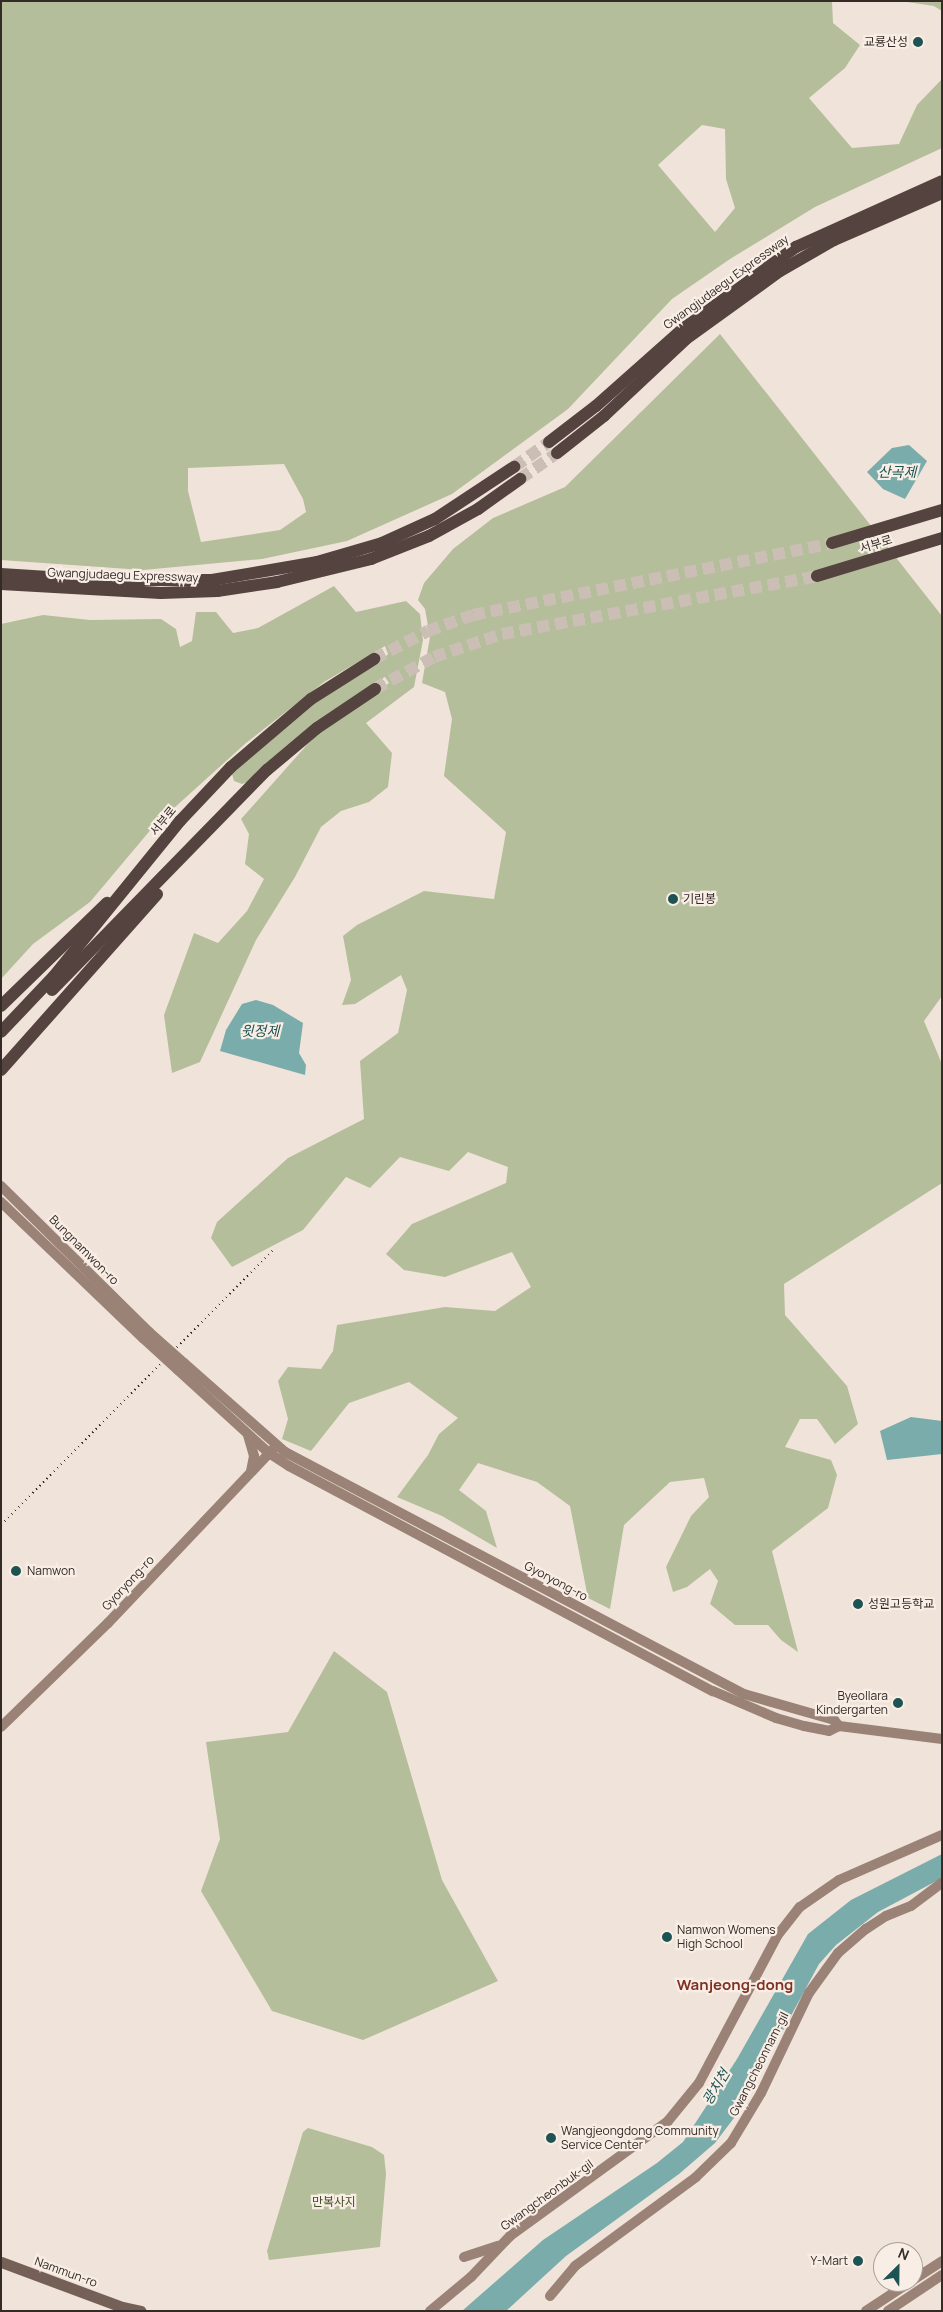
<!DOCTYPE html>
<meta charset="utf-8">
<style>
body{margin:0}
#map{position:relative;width:943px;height:2312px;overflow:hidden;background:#f0e3d9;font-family:Manrope,"Noto Sans KR",sans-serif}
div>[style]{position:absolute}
.green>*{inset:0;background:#b5be9a}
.water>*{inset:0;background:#79acaa}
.highway-tunnel>*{height:12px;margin-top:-6px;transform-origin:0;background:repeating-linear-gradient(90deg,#cabeb5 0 12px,transparent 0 18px)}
.secondary>*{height:10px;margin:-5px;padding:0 5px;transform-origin:5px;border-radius:5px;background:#9b8277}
.primary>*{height:11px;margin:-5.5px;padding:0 5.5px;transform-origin:5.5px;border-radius:5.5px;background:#756058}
.highway>*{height:12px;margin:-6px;padding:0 6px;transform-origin:6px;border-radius:6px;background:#54433e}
.rail>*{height:2px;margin-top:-1px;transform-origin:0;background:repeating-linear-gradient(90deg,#342a26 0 1px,transparent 0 5px)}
.secondary-bridge>*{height:10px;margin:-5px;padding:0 5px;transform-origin:5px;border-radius:5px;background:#9b8277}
.dots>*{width:14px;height:14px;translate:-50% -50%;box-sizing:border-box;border:2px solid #f8eee5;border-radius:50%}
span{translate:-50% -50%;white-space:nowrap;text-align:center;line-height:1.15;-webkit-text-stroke:4.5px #f8eee5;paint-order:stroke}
.poi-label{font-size:12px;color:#342a26}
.right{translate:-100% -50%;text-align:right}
.left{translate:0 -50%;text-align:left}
.street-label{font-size:12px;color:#342a26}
.park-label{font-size:12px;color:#46512b}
.water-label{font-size:14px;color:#1e5353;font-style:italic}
.quarter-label{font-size:15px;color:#7f3223;font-weight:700}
.frame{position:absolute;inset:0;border:2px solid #342a26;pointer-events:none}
.north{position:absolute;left:873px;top:2242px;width:50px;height:50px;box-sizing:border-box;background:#f8eee5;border:1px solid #aaa099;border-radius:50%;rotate:23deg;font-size:14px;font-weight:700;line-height:20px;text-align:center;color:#342a26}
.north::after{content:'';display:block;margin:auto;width:18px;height:22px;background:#1e5353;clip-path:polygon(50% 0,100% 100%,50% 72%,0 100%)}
</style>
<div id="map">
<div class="green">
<i style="clip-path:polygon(evenodd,1px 1px,832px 1px,833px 23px,860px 45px,845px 68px,809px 98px,852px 148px,899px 144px,917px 105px,942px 79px,942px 148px,815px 207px,730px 259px,672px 299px,568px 409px,452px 494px,347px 541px,262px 559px,143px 570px,1px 560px,1px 1px,702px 125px,725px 129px,726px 179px,735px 208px,715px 232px,658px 165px,702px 125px,1px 1px,284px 464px,303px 499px,306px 512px,280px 530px,201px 542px,188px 491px,188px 468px,284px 464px)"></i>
<i style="clip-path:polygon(900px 1px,942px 1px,942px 11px,934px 6px)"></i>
<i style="clip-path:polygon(720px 334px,942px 616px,942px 996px,924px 1021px,942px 1064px,942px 1183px,784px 1284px,785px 1315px,847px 1386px,858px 1424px,835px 1444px,817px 1419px,800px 1419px,785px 1447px,831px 1460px,837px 1475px,828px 1508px,772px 1551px,798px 1652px,781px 1640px,768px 1625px,735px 1625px,710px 1604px,718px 1581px,710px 1569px,687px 1587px,673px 1592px,666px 1567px,691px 1516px,709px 1497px,704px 1478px,670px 1482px,624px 1525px,610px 1609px,588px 1598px,570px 1506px,537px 1482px,478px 1463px,459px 1490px,486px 1511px,497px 1548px,442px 1516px,397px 1497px,428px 1455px,439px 1434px,458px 1418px,409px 1382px,349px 1403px,311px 1451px,282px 1439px,288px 1419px,278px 1381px,288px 1367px,321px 1369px,333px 1351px,337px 1325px,445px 1307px,495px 1311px,531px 1287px,512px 1252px,445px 1277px,404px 1270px,386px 1254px,412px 1224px,506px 1183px,508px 1167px,468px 1152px,449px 1171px,400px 1157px,370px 1188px,346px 1177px,303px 1230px,232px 1267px,211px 1238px,217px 1222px,288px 1158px,364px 1119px,360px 1061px,398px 1033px,407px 990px,401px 975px,355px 1004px,342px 1005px,351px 980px,343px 936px,357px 925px,424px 891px,494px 899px,506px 832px,444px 776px,452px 719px,445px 692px,422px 683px,430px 637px,425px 609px,418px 600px,424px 583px,453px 549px,493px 518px,565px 487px)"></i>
<i style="clip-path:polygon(334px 586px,356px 612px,406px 601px,420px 614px,423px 640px,414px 687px,366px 723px,392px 753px,388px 787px,369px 802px,341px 811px,321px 827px,295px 877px,256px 940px,200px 1062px,172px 1073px,164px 1015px,194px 933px,218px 943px,247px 911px,264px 879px,245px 864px,249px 834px,241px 819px,314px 737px,389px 683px,385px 677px,379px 680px,313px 724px,250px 781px,242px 784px,234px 781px,232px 774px,307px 707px,378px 664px,388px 654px,385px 646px,324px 682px,246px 743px,153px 827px,90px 902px,33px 944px,1px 979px,1px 624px,43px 615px,90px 620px,161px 619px,176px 629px,180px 647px,192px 641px,196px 612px,216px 612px,233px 633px,258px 628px)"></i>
<i style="clip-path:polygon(334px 1651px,387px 1692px,442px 1880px,498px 1981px,363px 2040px,272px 2011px,201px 1891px,220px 1839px,206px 1742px,288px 1732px)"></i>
<i style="clip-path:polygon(308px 2128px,372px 2147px,384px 2155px,386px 2174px,380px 2247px,269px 2260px,267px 2251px,303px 2132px)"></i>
</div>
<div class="water">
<i style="clip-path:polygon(909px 445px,927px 461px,905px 499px,883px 489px,867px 472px,892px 448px)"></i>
<i style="clip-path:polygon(256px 1000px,273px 1005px,303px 1023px,299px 1053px,306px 1065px,305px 1075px,220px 1051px,226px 1030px,242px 1004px)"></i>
<i style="clip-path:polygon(911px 1417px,942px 1421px,942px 1454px,887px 1460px,880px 1431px)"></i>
<i style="clip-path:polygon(942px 1854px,942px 1878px,878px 1912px,836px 1945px,819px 1964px,740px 2110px,715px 2143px,679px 2174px,566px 2256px,506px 2311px,462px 2311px,543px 2240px,657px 2163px,683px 2142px,737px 2059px,808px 1934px,851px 1900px)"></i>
</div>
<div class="highway-tunnel">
<i style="left:514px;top:467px;width:43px;rotate:-35.5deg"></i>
<i style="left:520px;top:479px;width:45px;rotate:-35.1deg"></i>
<i style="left:374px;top:659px;width:61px;rotate:-27.4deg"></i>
<i style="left:428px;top:631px;width:48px;rotate:-19.6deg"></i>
<i style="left:473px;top:615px;width:366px;rotate:-11.3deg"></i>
<i style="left:375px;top:689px;width:67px;rotate:-28.5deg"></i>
<i style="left:434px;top:657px;width:72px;rotate:-18.7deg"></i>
<i style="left:502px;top:634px;width:320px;rotate:-10.4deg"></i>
</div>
<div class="secondary">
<i style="left:1px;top:1186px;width:208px;rotate:44.6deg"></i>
<i style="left:1px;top:1202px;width:197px;rotate:43.8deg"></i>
<i style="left:184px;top:1363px;width:135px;rotate:41.4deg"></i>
<i style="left:285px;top:1452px;width:519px;rotate:27.8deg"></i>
<i style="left:744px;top:1694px;width:94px;rotate:16.1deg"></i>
<i style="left:834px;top:1720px;width:8px;rotate:50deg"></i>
<i style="left:178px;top:1370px;width:123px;rotate:42.4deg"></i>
<i style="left:269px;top:1453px;width:24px;rotate:33deg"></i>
<i style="left:289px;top:1466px;width:480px;rotate:28deg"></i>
<i style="left:713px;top:1691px;width:69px;rotate:23.2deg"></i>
<i style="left:776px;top:1718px;width:29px;rotate:16deg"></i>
<i style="left:804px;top:1726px;width:25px;rotate:11deg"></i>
<i style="left:829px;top:1731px;width:11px;rotate:-27deg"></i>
<i style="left:839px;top:1726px;width:104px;rotate:7.2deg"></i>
<i style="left:248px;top:1435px;width:22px;rotate:74deg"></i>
<i style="left:254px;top:1456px;width:16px;rotate:101deg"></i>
<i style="left:1px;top:1727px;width:149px;rotate:-44.2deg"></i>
<i style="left:108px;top:1623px;width:240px;rotate:-46.5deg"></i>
<i style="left:464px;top:2257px;width:36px;rotate:-18deg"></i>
<i style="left:913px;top:2280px;width:35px;rotate:-33deg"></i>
<i style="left:550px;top:2296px;width:39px;rotate:-50deg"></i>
<i style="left:575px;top:2266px;width:150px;rotate:-36.3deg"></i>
<i style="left:696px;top:2177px;width:49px;rotate:-44.2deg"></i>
<i style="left:731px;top:2143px;width:58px;rotate:-59deg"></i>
<i style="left:761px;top:2093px;width:111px;rotate:-64.4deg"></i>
<i style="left:809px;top:1993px;width:49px;rotate:-54.1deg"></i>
<i style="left:838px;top:1953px;width:37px;rotate:-41deg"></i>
<i style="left:866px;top:1929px;width:24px;rotate:-33deg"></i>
<i style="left:886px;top:1916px;width:27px;rotate:-22deg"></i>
<i style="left:911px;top:1906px;width:39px;rotate:-37deg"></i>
<i style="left:430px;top:2311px;width:53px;rotate:-39.7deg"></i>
<i style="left:471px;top:2277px;width:57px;rotate:-46.4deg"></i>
<i style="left:510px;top:2236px;width:195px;rotate:-36deg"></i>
<i style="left:668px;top:2121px;width:49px;rotate:-50.8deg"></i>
<i style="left:699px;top:2083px;width:166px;rotate:-62deg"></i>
<i style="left:777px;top:1936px;width:37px;rotate:-52deg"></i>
<i style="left:800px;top:1907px;width:47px;rotate:-34.7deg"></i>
<i style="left:839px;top:1880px;width:112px;rotate:-23.6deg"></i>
<i style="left:866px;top:2311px;width:53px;rotate:-33.4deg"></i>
<i style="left:888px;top:2311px;width:65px;rotate:-33.7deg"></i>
</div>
<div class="primary">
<i style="left:1px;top:2262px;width:129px;rotate:20.4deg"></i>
<i style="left:122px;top:2307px;width:19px;rotate:12deg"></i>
</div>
<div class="highway">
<i style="left:549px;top:442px;width:59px;rotate:-37.5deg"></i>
<i style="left:596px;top:406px;width:119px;rotate:-41.6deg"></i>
<i style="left:685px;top:327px;width:137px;rotate:-35.8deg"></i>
<i style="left:796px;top:247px;width:160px;rotate:-24.3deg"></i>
<i style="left:557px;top:453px;width:60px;rotate:-38.2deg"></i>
<i style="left:604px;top:416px;width:112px;rotate:-43.2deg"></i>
<i style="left:686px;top:339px;width:116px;rotate:-35.9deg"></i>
<i style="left:780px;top:271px;width:62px;rotate:-29.9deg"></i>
<i style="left:834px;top:240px;width:118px;rotate:-23.5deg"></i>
<i style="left:832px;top:543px;width:115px;rotate:-16.7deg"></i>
<i style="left:1px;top:574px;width:94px;rotate:3.7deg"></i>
<i style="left:95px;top:580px;width:117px"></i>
<i style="left:212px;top:580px;width:107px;rotate:-9.7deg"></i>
<i style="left:317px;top:562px;width:68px;rotate:-16.3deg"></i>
<i style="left:382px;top:543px;width:58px;rotate:-24.4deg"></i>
<i style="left:435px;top:519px;width:95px;rotate:-33.4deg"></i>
<i style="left:817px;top:576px;width:131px;rotate:-16.9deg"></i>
<i style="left:1px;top:584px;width:160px;rotate:3.2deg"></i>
<i style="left:161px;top:593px;width:56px;rotate:-2deg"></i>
<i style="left:217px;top:591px;width:61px;rotate:-8.5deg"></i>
<i style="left:277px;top:582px;width:97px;rotate:-13.7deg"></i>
<i style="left:371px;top:559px;width:62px;rotate:-21.6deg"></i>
<i style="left:429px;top:536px;width:56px;rotate:-28.9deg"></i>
<i style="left:478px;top:509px;width:52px;rotate:-35.5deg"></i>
<i style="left:52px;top:990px;width:308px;rotate:-45.7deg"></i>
<i style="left:267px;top:770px;width:65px;rotate:-40deg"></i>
<i style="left:317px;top:728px;width:70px;rotate:-33.9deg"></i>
<i style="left:1px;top:1006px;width:148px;rotate:-44.2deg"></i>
<i style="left:1px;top:1032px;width:77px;rotate:-46.6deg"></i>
<i style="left:54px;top:976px;width:200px;rotate:-50.9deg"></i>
<i style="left:180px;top:821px;width:74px;rotate:-46.6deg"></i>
<i style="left:231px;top:767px;width:105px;rotate:-40.4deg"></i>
<i style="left:311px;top:699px;width:75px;rotate:-32.4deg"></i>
<i style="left:1px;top:1070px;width:235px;rotate:-48.4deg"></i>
</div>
<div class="rail">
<i style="left:1px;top:1525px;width:387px;rotate:-45.3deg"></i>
</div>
<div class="secondary-bridge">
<i style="left:149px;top:1332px;width:47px;rotate:41.5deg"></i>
<i style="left:143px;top:1338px;width:47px;rotate:42.4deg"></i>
</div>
<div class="dots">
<i style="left:918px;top:42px;background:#1e5353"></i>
<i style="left:673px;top:899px;background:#1e5353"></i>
<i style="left:16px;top:1571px;background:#1e5353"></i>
<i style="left:858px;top:1604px;background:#1e5353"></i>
<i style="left:898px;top:1703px;background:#1e5353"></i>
<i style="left:667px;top:1937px;background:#1e5353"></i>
<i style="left:551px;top:2138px;background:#1e5353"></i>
<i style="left:858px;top:2261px;background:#1e5353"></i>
</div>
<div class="poi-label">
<span class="right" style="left:908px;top:42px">교룡산성</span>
<span class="left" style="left:683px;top:899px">기린봉</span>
<span class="left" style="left:27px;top:1571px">Namwon</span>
<span class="left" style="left:868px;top:1604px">성원고등학교</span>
<span class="right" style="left:888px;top:1703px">Byeollara<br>Kindergarten</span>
<span class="left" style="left:677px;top:1937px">Namwon Womens<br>High School</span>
<span class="left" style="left:561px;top:2138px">Wangjeongdong Community<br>Service Center</span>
<span class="right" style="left:848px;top:2261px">Y-Mart</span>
</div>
<div class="street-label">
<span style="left:726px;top:282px;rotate:-36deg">Gwangjudaegu Expressway</span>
<span style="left:876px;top:544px;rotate:-17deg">서부로</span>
<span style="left:123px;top:575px;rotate:2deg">Gwangjudaegu Expressway</span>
<span style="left:163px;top:821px;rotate:-51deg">서부로</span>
<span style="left:84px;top:1250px;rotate:45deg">Bungnamwon-ro</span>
<span style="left:556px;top:1581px;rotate:28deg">Gyoryong-ro</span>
<span style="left:128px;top:1583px;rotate:-47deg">Gyoryong-ro</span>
<span style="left:759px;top:2064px;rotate:-63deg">Gwangcheonnam-gil</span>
<span style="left:547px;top:2195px;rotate:-36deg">Gwangcheonbuk-gil</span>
<span style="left:66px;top:2272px;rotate:20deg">Nammun-ro</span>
</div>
<div class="park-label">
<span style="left:334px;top:2202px">만복사지</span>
</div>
<div class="water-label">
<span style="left:897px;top:472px">산곡제</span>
<span style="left:260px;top:1031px">윗정제</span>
<span style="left:716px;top:2087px;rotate:-59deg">광치천</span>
</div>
<div class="quarter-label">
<span style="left:735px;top:1985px">Wanjeong-dong</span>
</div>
<div class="frame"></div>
<div class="north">N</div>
</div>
